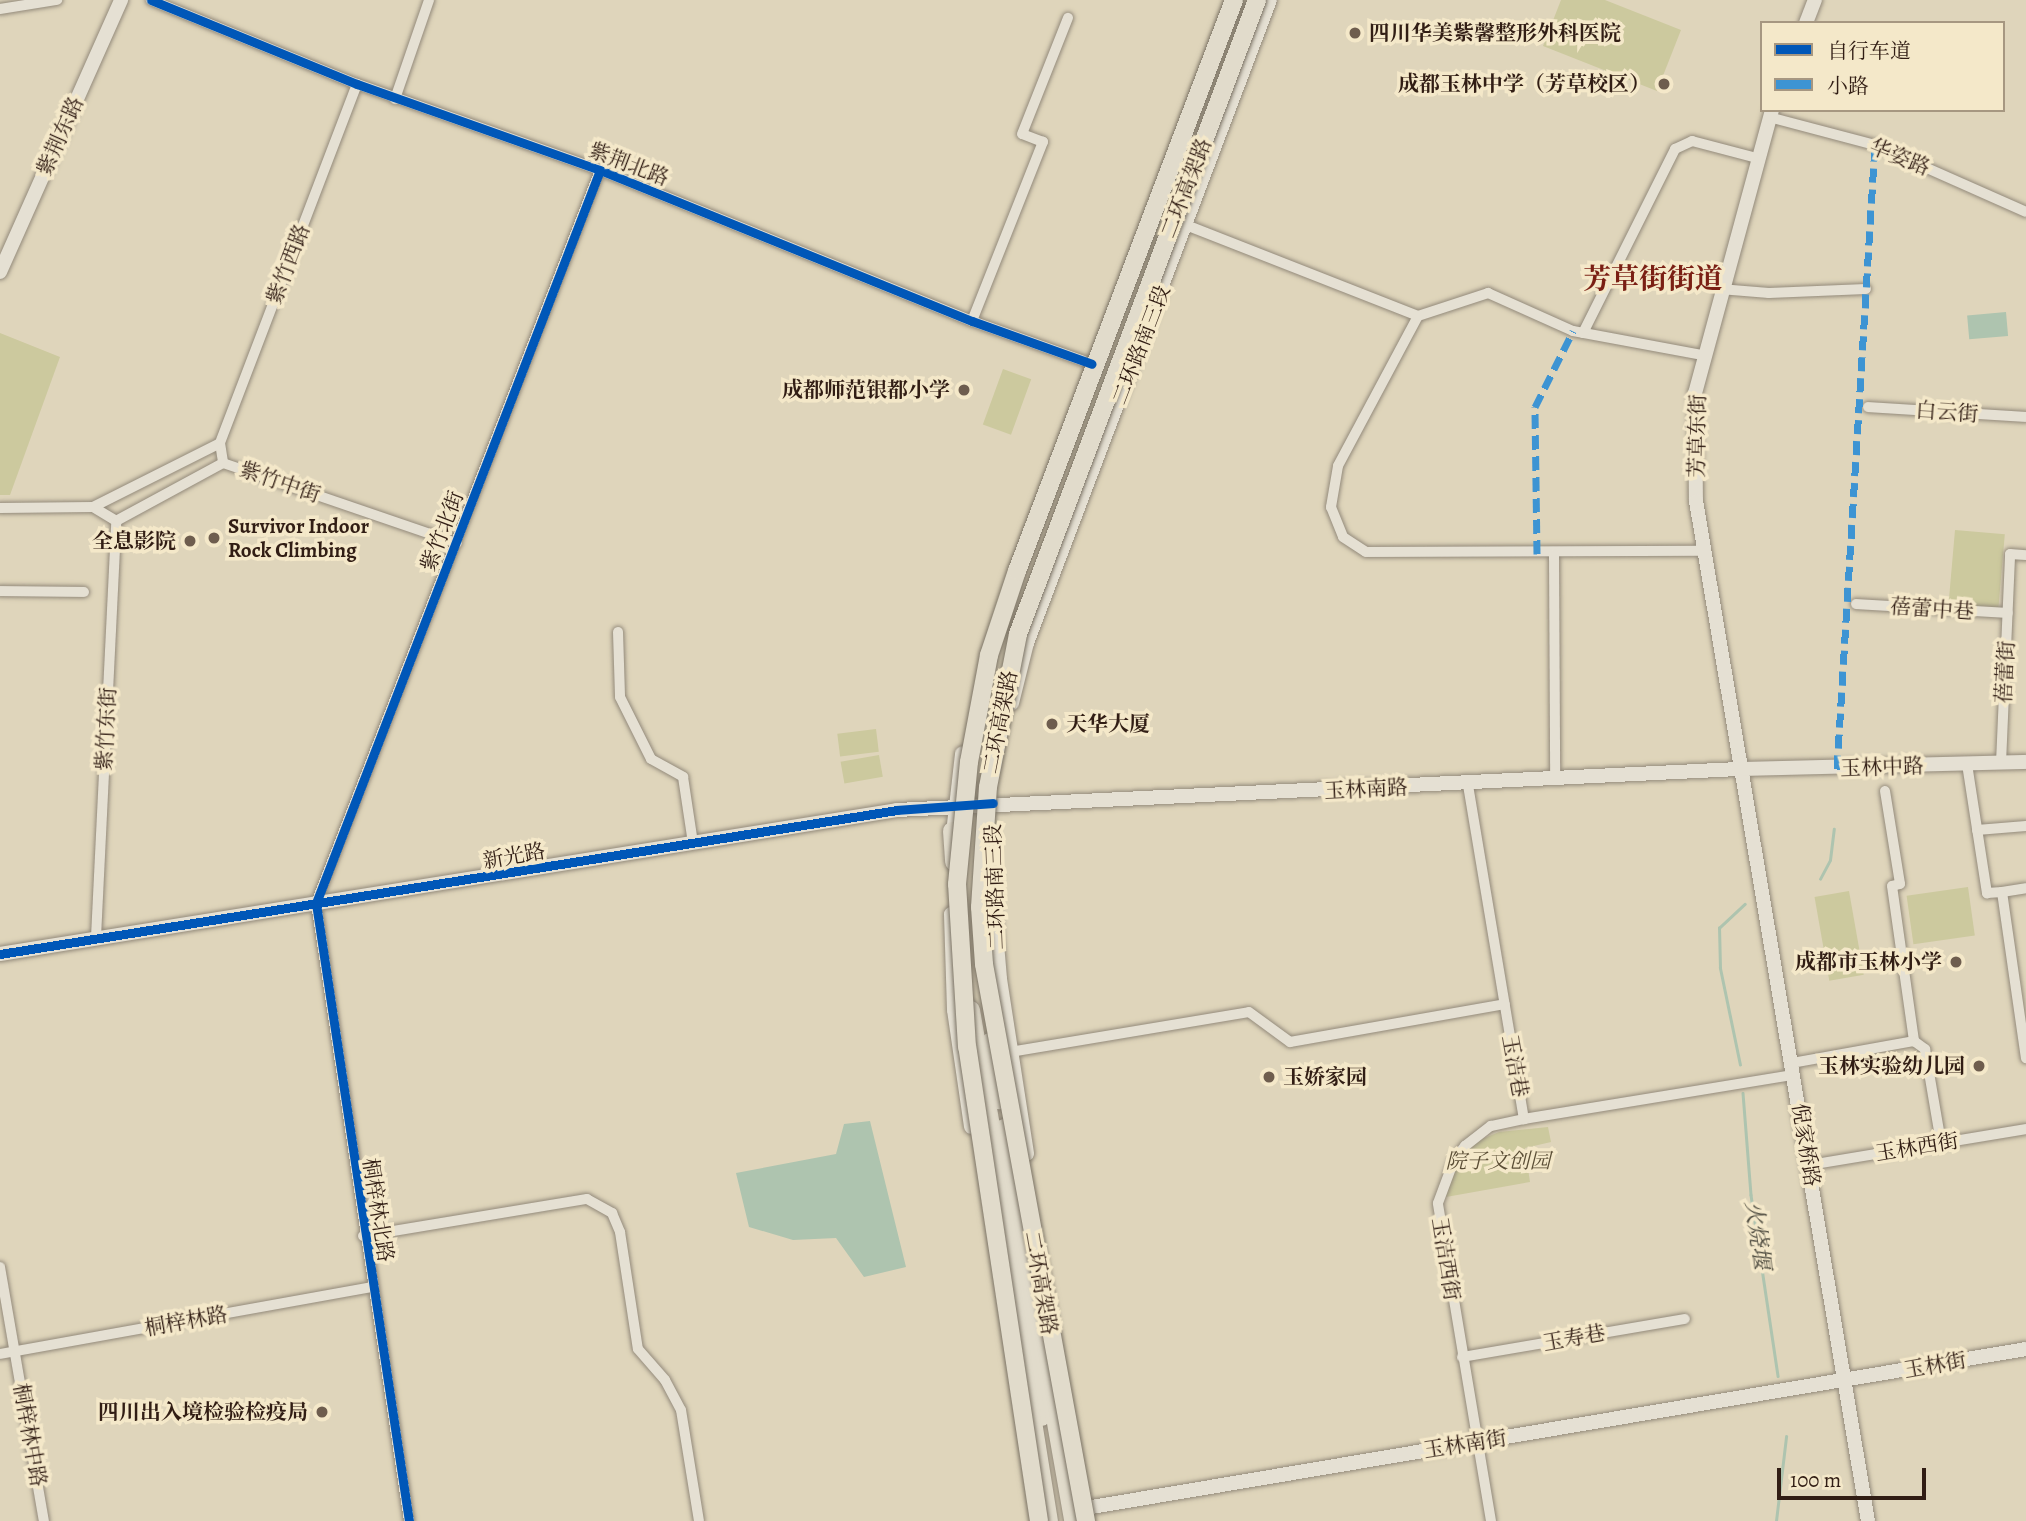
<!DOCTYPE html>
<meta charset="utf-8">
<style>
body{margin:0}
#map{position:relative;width:2026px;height:1521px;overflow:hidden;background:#dfd5bb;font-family:Alegreya,"Noto Serif SC",serif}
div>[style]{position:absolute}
.green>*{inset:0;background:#ccc99e;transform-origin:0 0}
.water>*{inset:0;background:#aec4af;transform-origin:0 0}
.stream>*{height:2.5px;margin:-1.25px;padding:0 1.25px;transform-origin:1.25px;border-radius:1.25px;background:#aec4af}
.roads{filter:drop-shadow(0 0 2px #938a7b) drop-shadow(0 0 2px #938a7b)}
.street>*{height:10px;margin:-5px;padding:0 5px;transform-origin:5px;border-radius:5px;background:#e5e0d3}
.secondary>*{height:14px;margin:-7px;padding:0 7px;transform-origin:7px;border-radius:7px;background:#e5e0d3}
.highway>*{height:18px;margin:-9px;padding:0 9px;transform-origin:9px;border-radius:9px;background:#e1dbcb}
.bridges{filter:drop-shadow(0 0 2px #7a7264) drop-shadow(0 0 2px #7a7264)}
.highway-bridge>*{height:18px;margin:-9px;padding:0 9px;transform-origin:9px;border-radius:9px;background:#e1dbcb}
.quiet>*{height:7px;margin-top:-3.5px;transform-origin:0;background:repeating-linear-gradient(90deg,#3d94d3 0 14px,transparent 0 21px)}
.cycleway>*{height:9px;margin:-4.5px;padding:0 4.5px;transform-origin:4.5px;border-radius:4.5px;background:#0057b8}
.dots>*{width:19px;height:19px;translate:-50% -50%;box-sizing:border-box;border:4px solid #f4e8c9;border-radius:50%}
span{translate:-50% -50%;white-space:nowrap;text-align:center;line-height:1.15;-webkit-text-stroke:7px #f4e8c9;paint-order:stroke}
.poi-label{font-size:21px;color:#311d14;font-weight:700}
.left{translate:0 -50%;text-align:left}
.right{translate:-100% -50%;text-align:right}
.street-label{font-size:21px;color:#311d14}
.park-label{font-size:21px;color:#5b4e36;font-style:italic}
.water-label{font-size:23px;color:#504d41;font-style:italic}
.district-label{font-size:28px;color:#7a1f14;font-weight:700}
.legend{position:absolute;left:1760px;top:21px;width:245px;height:91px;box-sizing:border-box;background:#f4e8c9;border:2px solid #a69781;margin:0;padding:9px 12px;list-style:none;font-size:21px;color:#311d14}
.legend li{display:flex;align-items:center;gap:14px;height:35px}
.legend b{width:35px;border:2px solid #a69781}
.scale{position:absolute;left:1777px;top:1468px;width:149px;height:32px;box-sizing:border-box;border:4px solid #311d14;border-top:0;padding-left:9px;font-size:21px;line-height:24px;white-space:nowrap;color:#311d14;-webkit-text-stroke:5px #f4e8c9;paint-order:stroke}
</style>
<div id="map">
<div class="green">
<i style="clip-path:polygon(1561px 0,1605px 0,1681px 30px,1657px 91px,1543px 46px)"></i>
<i style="clip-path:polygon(0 333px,60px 357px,10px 495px,0 495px)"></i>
<i style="left:1003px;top:369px;width:30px;height:59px;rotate:20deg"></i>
<i style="left:1955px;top:530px;width:50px;height:74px;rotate:5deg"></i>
<i style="left:876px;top:729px;width:23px;height:39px;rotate:83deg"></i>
<i style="left:879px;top:755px;width:22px;height:39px;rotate:80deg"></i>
<i style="left:1968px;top:887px;width:49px;height:62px;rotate:82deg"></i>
<i style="left:1849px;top:891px;width:85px;height:35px;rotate:80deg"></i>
<i style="clip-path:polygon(1548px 1127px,1551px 1142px,1525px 1148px,1530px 1182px,1446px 1197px,1455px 1167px,1475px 1142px,1499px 1132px)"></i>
</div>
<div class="water">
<i style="left:2006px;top:312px;width:24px;height:39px;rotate:85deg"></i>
<i style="clip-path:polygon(870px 1121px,906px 1267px,864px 1277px,836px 1238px,793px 1240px,749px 1227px,736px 1173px,836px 1154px,844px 1124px)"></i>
</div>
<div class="stream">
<i style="left:1820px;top:879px;width:21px;rotate:-62deg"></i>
<i style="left:1830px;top:860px;width:31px;rotate:-83deg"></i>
<i style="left:1740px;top:1065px;width:99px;rotate:-101.7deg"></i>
<i style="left:1720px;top:968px;width:40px;rotate:-91.4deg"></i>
<i style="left:1719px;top:928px;width:35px;rotate:-43deg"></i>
<i style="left:1743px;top:1093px;width:102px;rotate:85.5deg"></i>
<i style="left:1751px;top:1195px;width:183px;rotate:81.5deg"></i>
<i style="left:1776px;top:1521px;width:85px;rotate:-83.2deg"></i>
</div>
<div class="roads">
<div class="street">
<i style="left:151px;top:0;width:222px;rotate:22.2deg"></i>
<i style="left:357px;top:84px;width:258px;rotate:19.5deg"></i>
<i style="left:600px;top:170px;width:401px;rotate:22.1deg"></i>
<i style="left:972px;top:321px;width:127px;rotate:19.7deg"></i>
<i style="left:0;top:9px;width:58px;rotate:-9deg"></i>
<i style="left:357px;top:84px;width:384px;rotate:110.9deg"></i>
<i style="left:220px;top:443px;width:20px;rotate:81deg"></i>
<i style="left:223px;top:463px;width:247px;rotate:18.9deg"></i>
<i style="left:395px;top:99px;width:105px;rotate:-71deg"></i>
<i style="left:1769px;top:117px;width:110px;rotate:14.8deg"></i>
<i style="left:1875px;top:145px;width:165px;rotate:23.9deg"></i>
<i style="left:1186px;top:225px;width:249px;rotate:21.4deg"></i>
<i style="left:1418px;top:316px;width:74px;rotate:-18.2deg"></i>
<i style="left:1488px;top:293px;width:93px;rotate:24.1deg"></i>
<i style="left:1573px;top:331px;width:132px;rotate:10.5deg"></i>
<i style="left:1720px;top:289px;width:49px;rotate:4.7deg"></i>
<i style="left:1769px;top:293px;width:97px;rotate:-2.4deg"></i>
<i style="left:1418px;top:316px;width:170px;rotate:118.1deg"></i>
<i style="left:1338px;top:466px;width:42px;rotate:99.7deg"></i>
<i style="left:1331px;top:507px;width:32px;rotate:68deg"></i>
<i style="left:1343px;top:537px;width:27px;rotate:33deg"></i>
<i style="left:1366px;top:552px;width:338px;rotate:-0.2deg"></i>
<i style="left:972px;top:321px;width:193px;rotate:-68.4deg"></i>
<i style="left:1043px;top:142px;width:22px;rotate:-159deg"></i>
<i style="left:1022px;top:134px;width:125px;rotate:-68.4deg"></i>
<i style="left:1583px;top:333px;width:206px;rotate:-63.4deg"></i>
<i style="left:1675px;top:149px;width:19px;rotate:-25deg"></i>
<i style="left:1692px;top:141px;width:67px;rotate:14.7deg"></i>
<i style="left:1868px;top:407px;width:158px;rotate:3.6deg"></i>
<i style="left:93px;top:507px;width:27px;rotate:31deg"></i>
<i style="left:0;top:508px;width:93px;rotate:-0.6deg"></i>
<i style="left:93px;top:507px;width:142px;rotate:-26.7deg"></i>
<i style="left:116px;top:521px;width:122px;rotate:-28.5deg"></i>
<i style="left:1554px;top:554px;width:226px;rotate:89.7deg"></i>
<i style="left:0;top:591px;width:84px;rotate:0.7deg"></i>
<i style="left:1856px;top:604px;width:152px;rotate:3.4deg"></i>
<i style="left:618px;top:632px;width:65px;rotate:88.2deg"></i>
<i style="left:620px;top:697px;width:69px;rotate:63.4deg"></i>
<i style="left:651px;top:759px;width:37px;rotate:29deg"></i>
<i style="left:683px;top:777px;width:67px;rotate:81.4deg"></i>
<i style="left:2001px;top:763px;width:209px;rotate:-87.5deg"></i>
<i style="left:2010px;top:554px;width:16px;rotate:4deg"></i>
<i style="left:1967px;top:764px;width:131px;rotate:81.2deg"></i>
<i style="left:1987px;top:893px;width:15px;rotate:-4deg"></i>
<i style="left:2002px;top:892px;width:168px;rotate:81.8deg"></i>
<i style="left:1468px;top:785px;width:339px;rotate:80.5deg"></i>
<i style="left:1524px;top:1119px;width:274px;rotate:-9.3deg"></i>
<i style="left:1885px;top:791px;width:94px;rotate:80.8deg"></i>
<i style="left:1900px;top:884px;width:8px;rotate:166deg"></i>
<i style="left:1892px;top:886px;width:157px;rotate:81.9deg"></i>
<i style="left:1914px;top:1041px;width:14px;rotate:36deg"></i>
<i style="left:1925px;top:1049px;width:95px;rotate:80.3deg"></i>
<i style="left:1977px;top:830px;width:49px;rotate:-4.7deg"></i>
<i style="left:2002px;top:892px;width:24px;rotate:-9deg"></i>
<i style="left:96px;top:937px;width:416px;rotate:-87.2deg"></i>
<i style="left:1010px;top:1052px;width:242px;rotate:-9.5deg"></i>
<i style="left:1249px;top:1012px;width:51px;rotate:36.2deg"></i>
<i style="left:1290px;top:1042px;width:218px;rotate:-10deg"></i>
<i style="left:1792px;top:1063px;width:124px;rotate:-10.2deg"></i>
<i style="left:1809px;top:1165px;width:220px;rotate:-9.4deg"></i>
<i style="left:363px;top:1236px;width:227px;rotate:-9.4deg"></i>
<i style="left:587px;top:1199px;width:29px;rotate:29deg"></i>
<i style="left:612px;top:1213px;width:21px;rotate:67deg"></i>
<i style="left:620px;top:1232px;width:118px;rotate:81.3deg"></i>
<i style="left:638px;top:1349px;width:41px;rotate:48.9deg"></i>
<i style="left:665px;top:1380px;width:34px;rotate:62deg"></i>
<i style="left:681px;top:1410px;width:112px;rotate:80.8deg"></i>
<i style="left:0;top:1267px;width:258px;rotate:80.2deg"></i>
<i style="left:0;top:1354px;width:378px;rotate:-10.2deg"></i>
<i style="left:1462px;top:1357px;width:226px;rotate:-9.7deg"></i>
<i style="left:409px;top:1521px;width:625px;rotate:-98.56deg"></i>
<i style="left:316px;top:903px;width:786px;rotate:-68.82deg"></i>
<i style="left:1491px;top:1521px;width:322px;rotate:-99.5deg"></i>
<i style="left:1438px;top:1203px;width:46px;rotate:-69.6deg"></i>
<i style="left:1454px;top:1160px;width:18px;rotate:-52deg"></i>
<i style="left:1465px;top:1146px;width:33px;rotate:-38deg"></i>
<i style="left:1491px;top:1126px;width:34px;rotate:-12deg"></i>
</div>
<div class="secondary">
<i style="left:1806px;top:23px;width:25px;rotate:-69deg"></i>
<i style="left:1772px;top:110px;width:293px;rotate:105.2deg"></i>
<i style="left:1695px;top:393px;width:108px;rotate:89.5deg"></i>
<i style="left:1696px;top:501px;width:1034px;rotate:80.43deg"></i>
<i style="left:0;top:272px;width:298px;rotate:-66deg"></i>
<i style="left:1012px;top:703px;width:62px;rotate:-76deg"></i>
<i style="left:1027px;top:643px;width:687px;rotate:-69.3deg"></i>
<i style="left:952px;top:842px;width:89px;rotate:-83.5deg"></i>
<i style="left:993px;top:897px;width:82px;rotate:85.1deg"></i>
<i style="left:1000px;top:979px;width:177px;rotate:81.2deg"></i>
<i style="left:951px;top:914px;width:96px;rotate:88.2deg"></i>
<i style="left:954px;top:1010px;width:118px;rotate:81.7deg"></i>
<i style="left:0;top:954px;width:908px;rotate:-9.12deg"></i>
<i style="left:897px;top:810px;width:843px;rotate:-2.79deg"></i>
<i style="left:1739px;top:769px;width:287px;rotate:-1.4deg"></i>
<i style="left:1086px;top:1508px;width:953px;rotate:-9.6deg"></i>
</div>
<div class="highway">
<i style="left:952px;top:831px;width:31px;rotate:86deg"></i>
<i style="left:987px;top:909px;width:33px;rotate:-81deg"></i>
<i style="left:971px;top:1010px;width:413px;rotate:80.2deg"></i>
<i style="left:990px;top:1042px;width:59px;rotate:81.2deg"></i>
<i style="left:1004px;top:1128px;width:399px;rotate:80deg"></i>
<i style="left:1030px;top:1403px;width:120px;rotate:80.9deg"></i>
</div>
</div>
<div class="bridges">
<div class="highway-bridge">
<i style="left:1039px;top:1521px;width:479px;rotate:-98.6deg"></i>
<i style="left:967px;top:1047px;width:163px;rotate:-93.5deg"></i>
<i style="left:957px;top:884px;width:123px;rotate:-84.4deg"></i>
<i style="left:969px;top:762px;width:109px;rotate:-79.4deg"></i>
<i style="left:989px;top:655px;width:89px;rotate:-71.6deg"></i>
<i style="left:1017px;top:571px;width:611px;rotate:-69.19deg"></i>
<i style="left:1086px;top:1521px;width:566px;rotate:-100.38deg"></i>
<i style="left:984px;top:964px;width:57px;rotate:-94deg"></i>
<i style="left:980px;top:907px;width:120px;rotate:-86.2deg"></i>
<i style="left:988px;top:787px;width:156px;rotate:-78.9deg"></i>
<i style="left:1018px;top:634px;width:678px;rotate:-69.34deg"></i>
</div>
</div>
<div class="quiet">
<i style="left:1537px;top:554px;width:147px;rotate:-90.8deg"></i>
<i style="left:1535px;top:407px;width:85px;rotate:-63.4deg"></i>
<i style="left:1837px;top:769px;width:625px;rotate:-86.52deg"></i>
</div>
<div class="cycleway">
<i style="left:151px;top:0;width:222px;rotate:22.2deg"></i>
<i style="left:357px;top:84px;width:258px;rotate:19.5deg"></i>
<i style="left:600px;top:170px;width:401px;rotate:22.1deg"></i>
<i style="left:972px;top:321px;width:127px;rotate:19.7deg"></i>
<i style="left:0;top:954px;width:908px;rotate:-9.12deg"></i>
<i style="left:897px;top:810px;width:96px;rotate:-4.2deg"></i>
<i style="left:409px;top:1521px;width:625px;rotate:-98.56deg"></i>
<i style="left:316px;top:903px;width:786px;rotate:-68.82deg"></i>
</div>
<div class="dots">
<i style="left:1355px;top:33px;background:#6e5d4e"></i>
<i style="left:1664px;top:84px;background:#6e5d4e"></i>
<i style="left:964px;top:390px;background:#6e5d4e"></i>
<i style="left:214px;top:538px;background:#6e5d4e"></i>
<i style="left:190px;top:541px;background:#6e5d4e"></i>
<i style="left:1052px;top:724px;background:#6e5d4e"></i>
<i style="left:1956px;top:962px;background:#6e5d4e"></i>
<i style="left:1979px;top:1066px;background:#6e5d4e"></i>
<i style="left:1269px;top:1077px;background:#6e5d4e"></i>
<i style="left:322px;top:1412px;background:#6e5d4e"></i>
</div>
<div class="poi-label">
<span class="left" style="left:1369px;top:33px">四川华美紫馨整形外科医院</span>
<span class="right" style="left:1650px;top:84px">成都玉林中学（芳草校区）</span>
<span class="right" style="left:950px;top:390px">成都师范银都小学</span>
<span class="left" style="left:228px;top:538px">Survivor Indoor<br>Rock Climbing</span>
<span class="right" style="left:176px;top:541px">全息影院</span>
<span class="left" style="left:1066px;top:724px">天华大厦</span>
<span class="right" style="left:1942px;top:962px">成都市玉林小学</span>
<span class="right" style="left:1965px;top:1066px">玉林实验幼儿园</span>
<span class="left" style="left:1283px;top:1077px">玉娇家园</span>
<span class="right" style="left:308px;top:1412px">四川出入境检验检疫局</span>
</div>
<div class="street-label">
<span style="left:60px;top:136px;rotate:-66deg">紫荆东路</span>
<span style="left:1900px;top:157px;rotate:22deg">华姿路</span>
<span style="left:629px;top:164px;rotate:21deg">紫荆北路</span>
<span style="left:1186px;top:188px;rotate:-69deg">二环高架路</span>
<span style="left:288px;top:264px;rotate:-69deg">紫竹西路</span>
<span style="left:1141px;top:345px;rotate:-69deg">二环路南三段</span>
<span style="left:1947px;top:412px;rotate:4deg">白云街</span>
<span style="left:1697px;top:436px;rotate:-89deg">芳草东街</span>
<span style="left:280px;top:482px;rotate:19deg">紫竹中街</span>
<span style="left:442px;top:531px;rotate:-69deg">紫竹北街</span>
<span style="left:1932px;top:609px;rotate:4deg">蓓蕾中巷</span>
<span style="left:2005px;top:672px;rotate:-87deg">蓓蕾街</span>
<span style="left:1000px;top:722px;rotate:-79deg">二环高架路</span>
<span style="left:106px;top:729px;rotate:-87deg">紫竹东街</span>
<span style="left:1882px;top:767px;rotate:-2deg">玉林中路</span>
<span style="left:1366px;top:789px;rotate:-3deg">玉林南路</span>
<span style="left:514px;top:856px;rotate:-10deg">新光路</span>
<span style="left:995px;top:887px;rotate:-92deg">二环路南三段</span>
<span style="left:1515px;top:1066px;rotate:80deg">玉洁巷</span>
<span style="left:1806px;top:1145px;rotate:81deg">倪家桥路</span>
<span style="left:1917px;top:1147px;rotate:-9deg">玉林西街</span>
<span style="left:378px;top:1210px;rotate:81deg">桐梓林北路</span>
<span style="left:1446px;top:1259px;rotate:81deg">玉洁西街</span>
<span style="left:1041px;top:1283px;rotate:80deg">二环高架路</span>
<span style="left:186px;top:1321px;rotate:-10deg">桐梓林路</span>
<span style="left:1574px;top:1338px;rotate:-10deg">玉寿巷</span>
<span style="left:1935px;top:1365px;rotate:-10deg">玉林街</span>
<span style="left:30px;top:1435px;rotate:80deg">桐梓林中路</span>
<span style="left:1465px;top:1444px;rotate:-9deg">玉林南街</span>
</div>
<div class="park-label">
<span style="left:1498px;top:1161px">院子文创园</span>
</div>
<div class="water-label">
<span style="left:1757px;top:1235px;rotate:82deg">火烧堰</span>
</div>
<div class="district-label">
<span style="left:1653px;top:279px">芳草街街道</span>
</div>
<ul class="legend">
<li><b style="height:9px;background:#0057b8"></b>自行车道</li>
<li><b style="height:9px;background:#3d94d3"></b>小路</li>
</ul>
<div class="scale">100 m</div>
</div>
